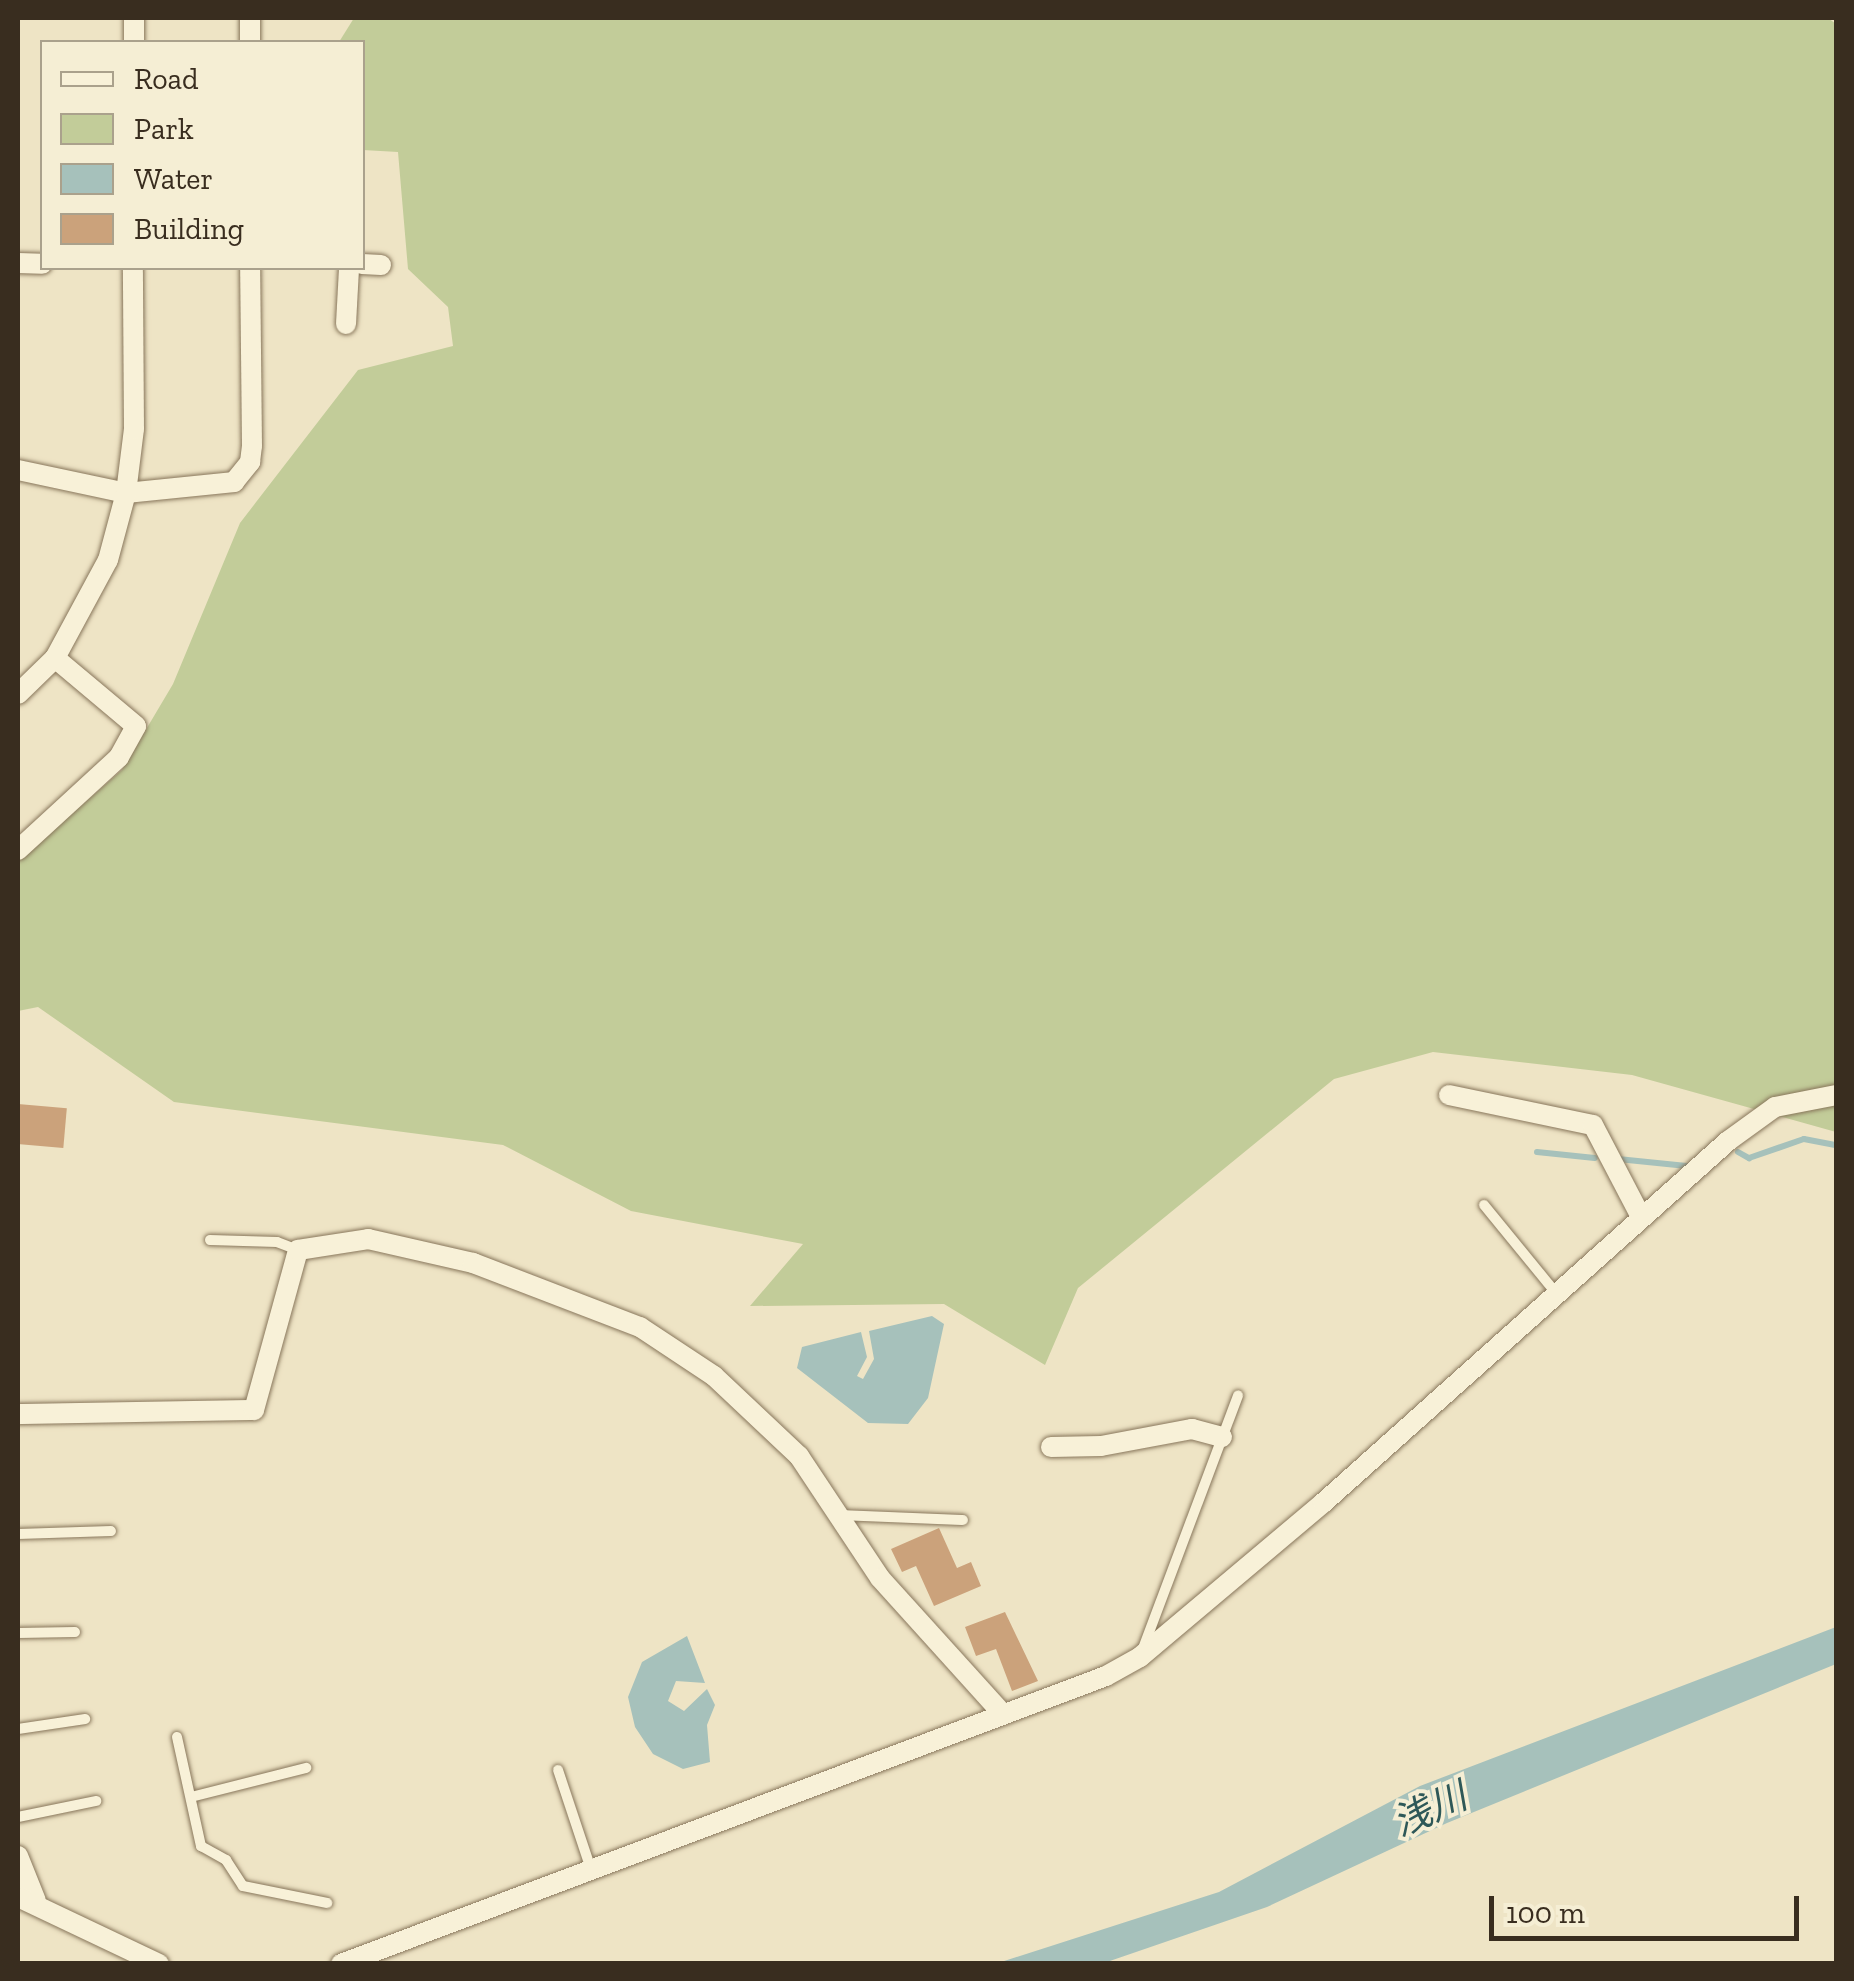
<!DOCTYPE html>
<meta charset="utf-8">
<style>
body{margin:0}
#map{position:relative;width:1854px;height:1981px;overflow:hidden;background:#eee4c5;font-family:"Zilla Slab","Noto Sans JP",serif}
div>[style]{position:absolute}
.green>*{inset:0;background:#c2cc99}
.water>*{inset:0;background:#a6c1bb}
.stream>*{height:6px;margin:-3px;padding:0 3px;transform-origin:3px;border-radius:3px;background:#a6c1bb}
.building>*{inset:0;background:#cba27b;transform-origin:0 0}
.roads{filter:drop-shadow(0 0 2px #88765b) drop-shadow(0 0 2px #88765b)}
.lane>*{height:10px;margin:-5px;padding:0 5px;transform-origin:5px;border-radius:5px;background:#f8f1d8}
.street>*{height:20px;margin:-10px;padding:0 10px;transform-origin:10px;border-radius:10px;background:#f8f1d8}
span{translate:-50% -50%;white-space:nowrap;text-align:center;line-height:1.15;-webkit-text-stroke:8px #f5eed4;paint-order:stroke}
.water-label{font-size:38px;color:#2e5858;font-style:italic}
.frame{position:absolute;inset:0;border:20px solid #392d1f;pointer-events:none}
.legend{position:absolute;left:40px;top:40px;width:325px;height:230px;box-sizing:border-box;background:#f5eed4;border:2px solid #aaa18c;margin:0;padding:12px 18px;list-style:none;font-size:30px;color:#392d1f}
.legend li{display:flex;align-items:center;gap:20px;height:50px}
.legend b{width:50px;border:2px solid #aaa18c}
.scale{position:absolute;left:1489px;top:1896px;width:310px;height:45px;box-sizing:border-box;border:5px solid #392d1f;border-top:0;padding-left:12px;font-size:30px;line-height:35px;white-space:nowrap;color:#392d1f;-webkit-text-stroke:8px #f5eed4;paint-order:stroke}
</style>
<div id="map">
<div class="green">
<i style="clip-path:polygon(354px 18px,1828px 18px,1836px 24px,1836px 1132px,1632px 1075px,1433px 1052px,1334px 1079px,1078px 1288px,1045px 1365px,944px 1304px,750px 1306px,803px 1244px,631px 1211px,503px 1145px,174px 1102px,38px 1007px,18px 1011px,18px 861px,122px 770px,173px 684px,240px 523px,358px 370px,453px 346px,448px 307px,408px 269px,398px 152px,363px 150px,362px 42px,339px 42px)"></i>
</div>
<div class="water">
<i style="clip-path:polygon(932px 1316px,944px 1324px,928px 1398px,908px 1424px,868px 1423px,797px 1368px,802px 1347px,861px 1332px,867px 1357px,857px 1376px,863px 1379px,874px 1359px,869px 1331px)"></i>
<i style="clip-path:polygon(1836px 1627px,1836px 1664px,1447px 1823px,1267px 1907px,1104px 1963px,998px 1963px,1219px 1892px,1420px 1786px)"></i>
<i style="clip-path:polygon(687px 1636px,705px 1683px,676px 1681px,668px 1701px,684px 1711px,707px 1689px,715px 1705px,707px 1725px,710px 1762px,683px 1769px,653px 1754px,635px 1727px,628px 1697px,642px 1662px)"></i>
</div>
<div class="stream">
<i style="left:1537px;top:1152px;width:58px;rotate:5.9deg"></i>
<i style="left:1738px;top:1152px;width:13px;rotate:29deg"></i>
<i style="left:1749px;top:1158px;width:58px;rotate:-19.1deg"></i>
<i style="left:1804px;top:1139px;width:33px;rotate:11deg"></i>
<i style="left:1618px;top:1159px;width:69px;rotate:5.8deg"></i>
</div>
<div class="building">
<i style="left:18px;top:1104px;width:49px;height:40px;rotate:5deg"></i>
<i style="clip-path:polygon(939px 1528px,957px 1568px,971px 1562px,981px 1586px,934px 1606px,916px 1566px,902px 1572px,891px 1549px)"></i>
<i style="clip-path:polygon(1005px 1612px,1038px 1681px,1012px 1691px,996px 1649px,976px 1656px,965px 1627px)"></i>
</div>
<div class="roads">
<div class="lane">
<i style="left:1484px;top:1205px;width:114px;rotate:50.7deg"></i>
<i style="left:210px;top:1240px;width:67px;rotate:1.7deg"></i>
<i style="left:277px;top:1242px;width:22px;rotate:21deg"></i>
<i style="left:838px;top:1515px;width:125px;rotate:2.3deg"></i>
<i style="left:18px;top:1534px;width:93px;rotate:-1.8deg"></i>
<i style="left:18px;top:1633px;width:57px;rotate:-1deg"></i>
<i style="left:1142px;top:1651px;width:273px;rotate:-69.4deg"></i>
<i style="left:18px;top:1729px;width:68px;rotate:-8.5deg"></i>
<i style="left:177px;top:1737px;width:112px;rotate:77.6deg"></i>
<i style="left:201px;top:1846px;width:29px;rotate:29deg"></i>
<i style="left:226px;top:1860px;width:31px;rotate:57deg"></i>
<i style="left:243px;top:1886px;width:86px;rotate:11.4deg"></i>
<i style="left:558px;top:1770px;width:101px;rotate:71.6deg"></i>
<i style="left:191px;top:1797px;width:119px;rotate:-14.2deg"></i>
<i style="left:18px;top:1817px;width:80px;rotate:-11.6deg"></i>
</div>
<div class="street">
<i style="left:134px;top:42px;width:24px;rotate:-90deg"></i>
<i style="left:250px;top:42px;width:24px;rotate:-90deg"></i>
<i style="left:18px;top:263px;width:24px;rotate:2deg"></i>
<i style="left:362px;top:264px;width:19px;rotate:3deg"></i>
<i style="left:346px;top:324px;width:56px;rotate:-86.9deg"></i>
<i style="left:18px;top:470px;width:110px;rotate:12deg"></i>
<i style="left:126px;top:493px;width:109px;rotate:-5.8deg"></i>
<i style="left:234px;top:482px;width:26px;rotate:-51deg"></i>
<i style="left:250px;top:462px;width:16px;rotate:-83deg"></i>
<i style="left:252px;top:446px;width:178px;rotate:-90.6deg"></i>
<i style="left:18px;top:694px;width:52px;rotate:-44.2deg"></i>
<i style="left:18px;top:850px;width:137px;rotate:-42.6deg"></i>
<i style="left:119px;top:757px;width:35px;rotate:-61deg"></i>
<i style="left:136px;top:726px;width:106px;rotate:-140deg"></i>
<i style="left:55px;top:658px;width:111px;rotate:-61.6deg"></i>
<i style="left:108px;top:560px;width:69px;rotate:-75deg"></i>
<i style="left:126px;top:493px;width:64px;rotate:-82.9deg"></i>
<i style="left:134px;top:429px;width:161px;rotate:-90.4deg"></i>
<i style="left:1449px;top:1095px;width:147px;rotate:11.8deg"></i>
<i style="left:1593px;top:1125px;width:104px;rotate:62.4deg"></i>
<i style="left:18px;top:1414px;width:236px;rotate:-1deg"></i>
<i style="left:254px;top:1410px;width:166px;rotate:-74.6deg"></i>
<i style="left:298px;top:1250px;width:71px;rotate:-8.9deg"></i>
<i style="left:368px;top:1239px;width:108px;rotate:12.9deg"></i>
<i style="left:473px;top:1263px;width:179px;rotate:21deg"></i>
<i style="left:640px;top:1327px;width:89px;rotate:33.5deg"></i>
<i style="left:714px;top:1376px;width:117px;rotate:43.3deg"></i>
<i style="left:799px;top:1456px;width:146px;rotate:56.4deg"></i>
<i style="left:880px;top:1578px;width:183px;rotate:47.9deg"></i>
<i style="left:1051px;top:1447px;width:50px;rotate:-1.1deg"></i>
<i style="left:1101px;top:1446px;width:93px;rotate:-10.6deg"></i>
<i style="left:1192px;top:1429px;width:31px;rotate:15deg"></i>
<i style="left:18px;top:1856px;width:48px;rotate:68.2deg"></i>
<i style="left:18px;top:1897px;width:156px;rotate:25.4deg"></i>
<i style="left:341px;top:1964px;width:817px;rotate:-20.63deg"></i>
<i style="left:1106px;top:1676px;width:39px;rotate:-29deg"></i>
<i style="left:1140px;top:1657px;width:239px;rotate:-40.1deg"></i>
<i style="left:1323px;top:1503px;width:543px;rotate:-41.79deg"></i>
<i style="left:1728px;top:1141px;width:58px;rotate:-35.9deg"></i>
<i style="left:1775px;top:1107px;width:62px;rotate:-11.1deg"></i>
</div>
</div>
<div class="water-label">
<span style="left:1430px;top:1810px;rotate:-24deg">浅川</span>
</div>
<div class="frame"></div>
<ul class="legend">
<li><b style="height:12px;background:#f8f1d8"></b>Road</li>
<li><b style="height:28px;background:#c2cc99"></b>Park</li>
<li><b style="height:28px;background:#a6c1bb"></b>Water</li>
<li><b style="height:28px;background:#cba27b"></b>Building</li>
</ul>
<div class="scale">100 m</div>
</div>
